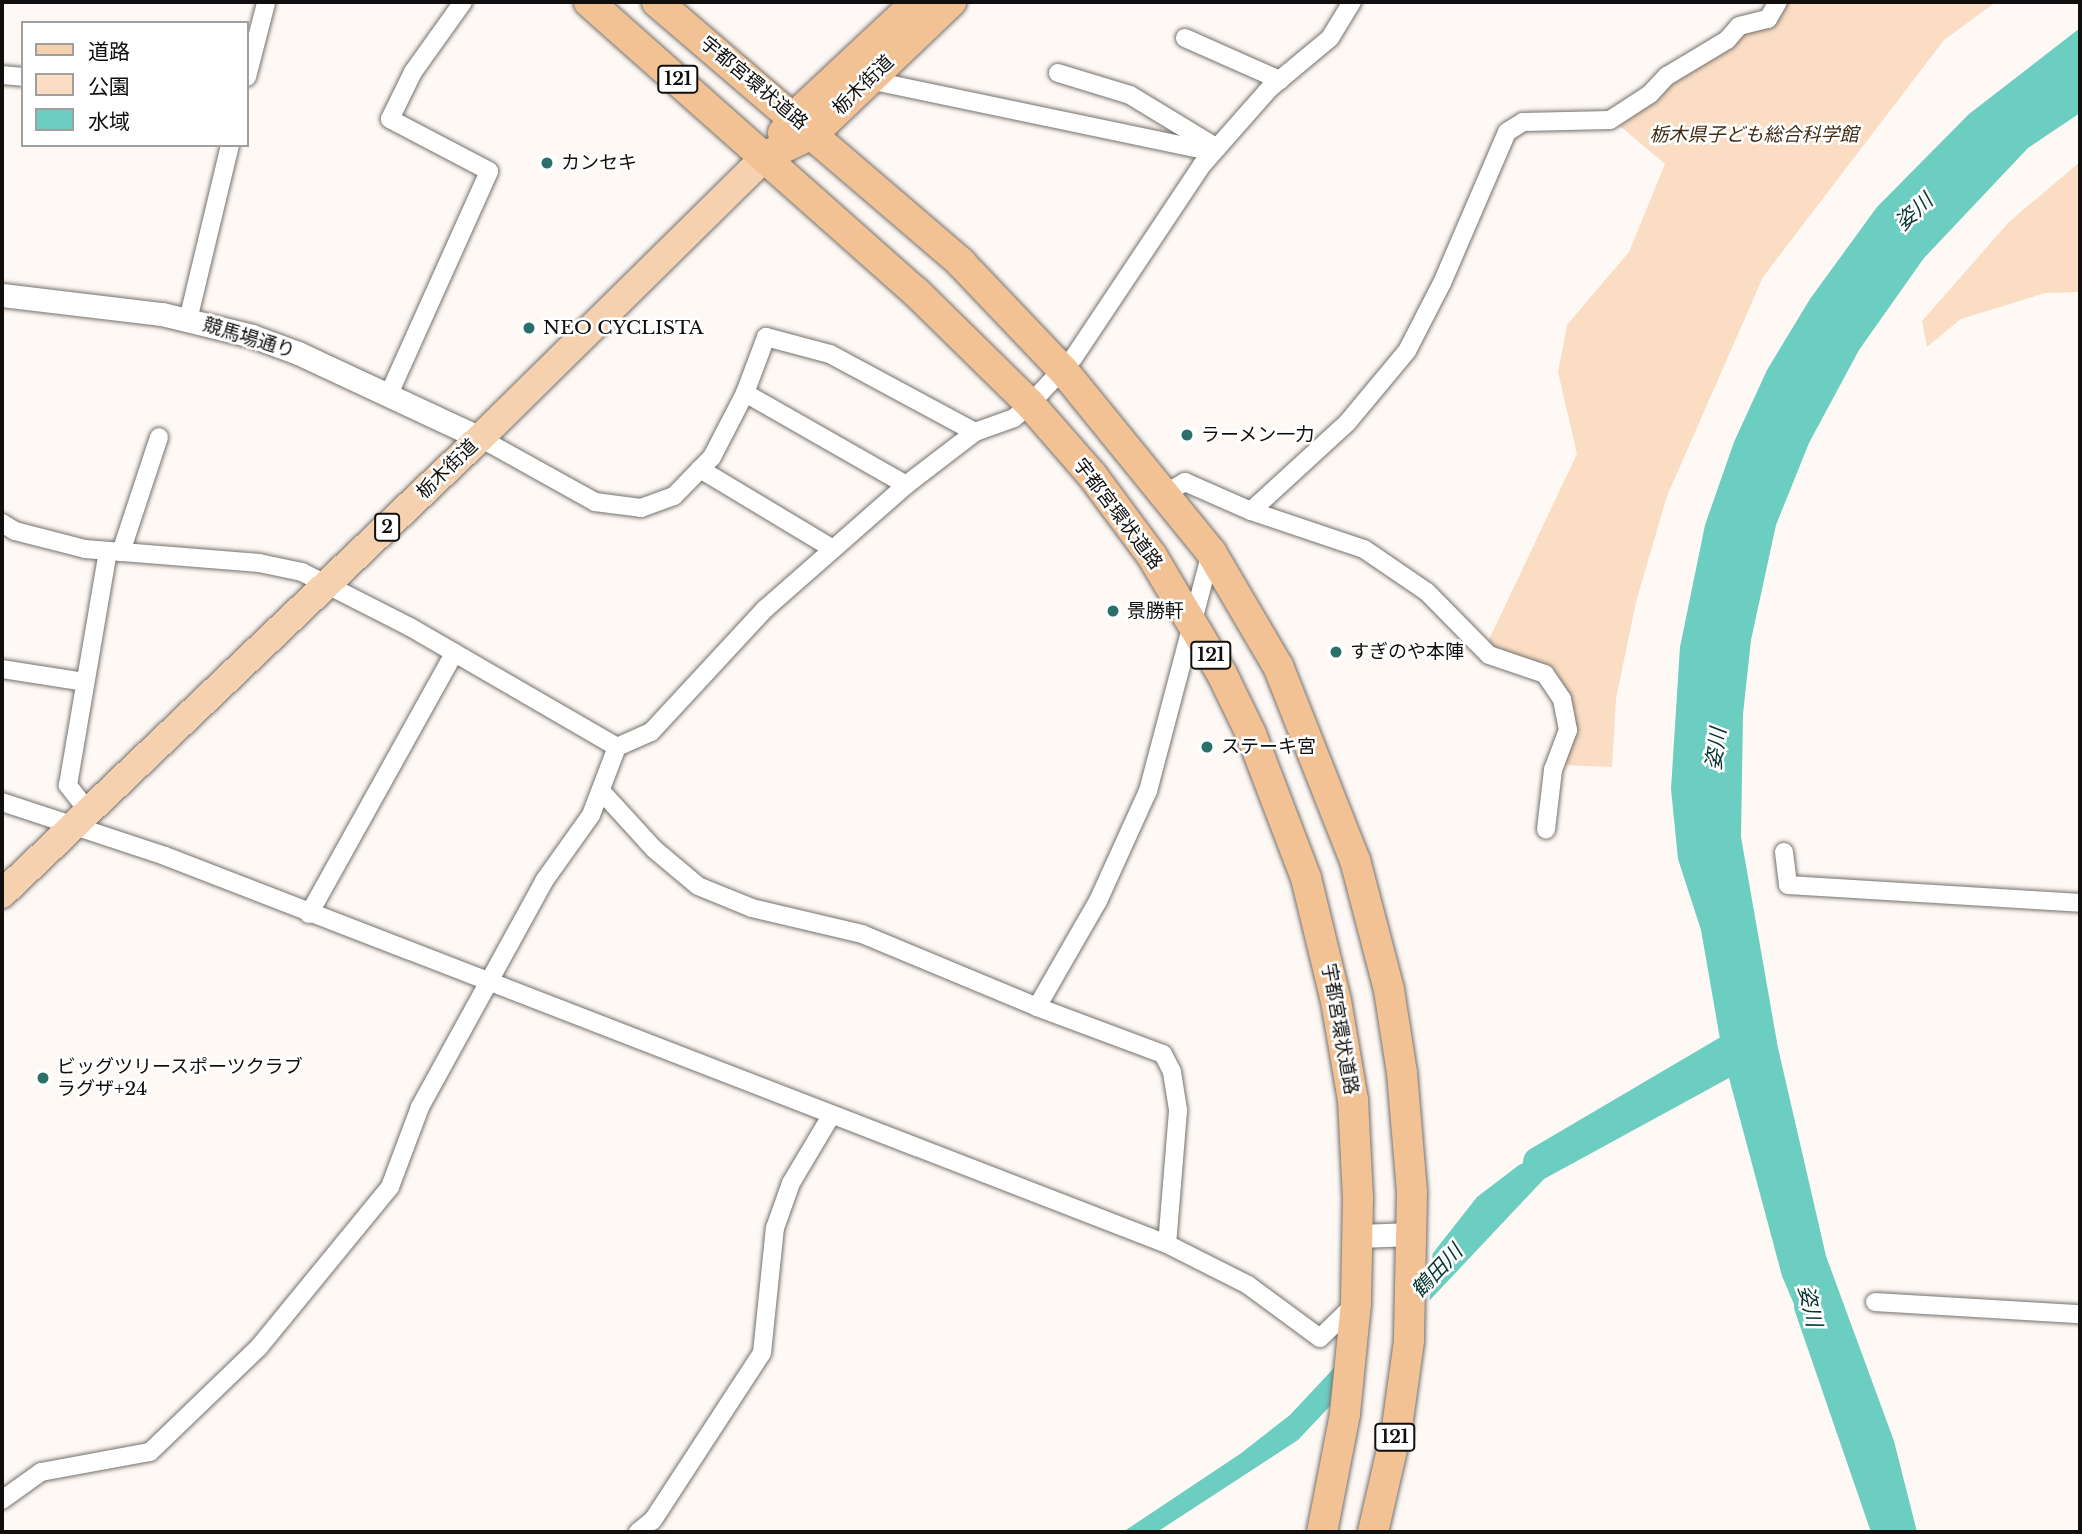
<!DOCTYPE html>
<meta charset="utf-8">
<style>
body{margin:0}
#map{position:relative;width:2082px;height:1534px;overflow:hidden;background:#fef9f5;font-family:"Libre Baskerville","Noto Sans JP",serif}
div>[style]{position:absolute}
.green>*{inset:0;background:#faddc3}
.water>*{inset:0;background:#6ccdc1}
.pier>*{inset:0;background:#fef9f5}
.river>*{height:30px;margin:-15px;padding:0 15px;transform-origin:15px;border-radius:15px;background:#6ccdc1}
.roads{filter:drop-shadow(0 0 2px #75716d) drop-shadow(0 0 2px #75716d)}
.minor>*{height:18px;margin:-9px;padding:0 9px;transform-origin:9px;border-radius:9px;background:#fff}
.tertiary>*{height:23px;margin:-11.5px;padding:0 11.5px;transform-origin:11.5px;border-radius:11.5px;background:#fff}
.primary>*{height:28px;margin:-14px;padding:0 14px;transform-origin:14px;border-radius:14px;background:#f5d1af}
.trunk>*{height:30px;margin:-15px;padding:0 15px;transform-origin:15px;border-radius:15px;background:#f2c294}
.dots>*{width:19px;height:19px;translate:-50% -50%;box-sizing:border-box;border:4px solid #fff;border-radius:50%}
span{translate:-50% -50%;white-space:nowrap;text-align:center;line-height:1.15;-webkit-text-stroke:5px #fff;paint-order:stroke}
.shield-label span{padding:2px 5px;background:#fff;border:2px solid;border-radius:5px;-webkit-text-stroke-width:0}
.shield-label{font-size:18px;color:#100f0d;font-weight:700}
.street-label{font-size:19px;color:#100f0d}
.park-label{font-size:19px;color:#422b14;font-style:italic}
.poi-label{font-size:19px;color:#100f0d}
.left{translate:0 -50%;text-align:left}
.water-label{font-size:21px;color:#043530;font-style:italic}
.frame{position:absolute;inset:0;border:4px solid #100f0d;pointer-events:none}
.legend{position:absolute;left:21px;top:21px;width:228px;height:126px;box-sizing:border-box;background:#fff;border:2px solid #9f9f9e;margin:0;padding:9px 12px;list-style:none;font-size:21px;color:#100f0d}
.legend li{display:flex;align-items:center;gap:14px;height:35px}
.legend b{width:35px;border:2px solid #9f9f9e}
</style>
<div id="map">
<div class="green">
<i style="clip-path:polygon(1786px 2px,1996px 2px,1944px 40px,1763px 277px,1667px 496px,1636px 602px,1616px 699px,1612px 767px,1562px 765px,1565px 694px,1485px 648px,1577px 454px,1558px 372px,1567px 325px,1629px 252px,1665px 164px,1620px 126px,1660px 96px,1671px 78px,1745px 31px,1774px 26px)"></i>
<i style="clip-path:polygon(2080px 162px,2080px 292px,2045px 293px,1961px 319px,1927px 347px,1922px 321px,2009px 222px)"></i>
</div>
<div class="water">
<i style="clip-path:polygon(2080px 28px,2080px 113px,2028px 148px,1924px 258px,1859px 350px,1809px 443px,1776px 525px,1751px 640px,1743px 714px,1741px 837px,1778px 1048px,1826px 1256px,1894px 1441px,1917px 1532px,1892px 1532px,1862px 1432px,1833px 1363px,1799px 1316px,1782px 1276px,1729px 1078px,1544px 1179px,1298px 1440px,1157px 1532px,1123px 1532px,1240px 1454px,1290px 1415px,1389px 1309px,1477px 1197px,1519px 1165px,1669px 1096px,1723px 1056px,1701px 930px,1678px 859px,1671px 789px,1680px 647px,1705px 525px,1734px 442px,1767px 370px,1810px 299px,1877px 207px,1969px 114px)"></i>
</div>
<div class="pier">
<i style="clip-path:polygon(1433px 1248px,1429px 1308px,1329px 1413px,1335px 1362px)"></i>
</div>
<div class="river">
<i style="left:1538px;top:1162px;width:254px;rotate:-30.5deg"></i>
<i style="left:1809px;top:1306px;width:239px;rotate:71deg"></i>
</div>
<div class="roads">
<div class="minor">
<i style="left:1185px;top:38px;width:104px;rotate:23.9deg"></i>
<i style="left:1058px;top:73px;width:75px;rotate:17deg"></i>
<i style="left:1130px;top:95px;width:102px;rotate:31.3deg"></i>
<i style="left:2px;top:75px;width:21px;rotate:5deg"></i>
<i style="left:247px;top:77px;width:76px;rotate:-75.6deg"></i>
<i style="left:869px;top:80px;width:351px;rotate:11.8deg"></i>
<i style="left:188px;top:320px;width:180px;rotate:-76.5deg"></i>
<i style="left:745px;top:393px;width:185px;rotate:29.7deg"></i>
<i style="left:389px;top:394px;width:244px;rotate:-65.8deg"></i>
<i style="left:489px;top:171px;width:112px;rotate:-152.3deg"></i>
<i style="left:390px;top:119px;width:52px;rotate:-63.9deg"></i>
<i style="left:413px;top:72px;width:86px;rotate:-54.5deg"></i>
<i style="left:480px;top:438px;width:132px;rotate:29.1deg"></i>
<i style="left:595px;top:502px;width:46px;rotate:7.4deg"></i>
<i style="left:641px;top:508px;width:35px;rotate:-20deg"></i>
<i style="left:674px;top:496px;width:54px;rotate:-45.7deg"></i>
<i style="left:712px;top:457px;width:72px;rotate:-62.7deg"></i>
<i style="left:745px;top:393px;width:60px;rotate:-69.4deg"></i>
<i style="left:766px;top:337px;width:66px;rotate:14.9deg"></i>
<i style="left:830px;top:354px;width:165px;rotate:28.3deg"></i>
<i style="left:700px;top:469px;width:155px;rotate:31deg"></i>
<i style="left:1166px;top:493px;width:22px;rotate:-30deg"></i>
<i style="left:1185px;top:482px;width:72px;rotate:23.7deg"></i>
<i style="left:1251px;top:511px;width:130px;rotate:-42.5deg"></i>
<i style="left:1347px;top:423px;width:94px;rotate:-50.2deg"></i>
<i style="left:1407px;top:351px;width:76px;rotate:-62.8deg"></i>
<i style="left:1442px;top:283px;width:164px;rotate:-66.7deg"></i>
<i style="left:1507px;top:132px;width:19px;rotate:-32deg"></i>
<i style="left:1523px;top:122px;width:87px;rotate:-1.3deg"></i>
<i style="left:1610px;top:120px;width:48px;rotate:-33deg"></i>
<i style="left:1650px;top:94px;width:25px;rotate:-47deg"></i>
<i style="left:1667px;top:76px;width:70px;rotate:-31deg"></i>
<i style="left:1727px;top:40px;width:18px;rotate:-49deg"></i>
<i style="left:1739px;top:26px;width:30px;rotate:-14deg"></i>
<i style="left:1768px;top:19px;width:20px;rotate:-60deg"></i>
<i style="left:1251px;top:511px;width:119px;rotate:18.6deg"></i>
<i style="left:1364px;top:549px;width:76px;rotate:34.3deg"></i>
<i style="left:1427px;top:592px;width:88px;rotate:45.5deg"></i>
<i style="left:1489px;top:655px;width:59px;rotate:18.7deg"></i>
<i style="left:1545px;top:674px;width:30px;rotate:56deg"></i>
<i style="left:1562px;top:699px;width:32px;rotate:79deg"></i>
<i style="left:1568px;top:730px;width:43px;rotate:110.6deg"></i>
<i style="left:1553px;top:770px;width:60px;rotate:96.7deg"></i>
<i style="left:2px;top:523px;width:15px;rotate:32deg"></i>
<i style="left:15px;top:531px;width:72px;rotate:14.4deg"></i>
<i style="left:85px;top:549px;width:175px;rotate:4.6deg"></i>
<i style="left:259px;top:563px;width:44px;rotate:11.8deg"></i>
<i style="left:302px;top:572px;width:121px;rotate:27deg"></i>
<i style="left:410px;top:627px;width:239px;rotate:30.1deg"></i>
<i style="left:121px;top:552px;width:121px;rotate:-71.7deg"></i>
<i style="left:2px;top:669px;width:84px;rotate:8.9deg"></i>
<i style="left:602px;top:792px;width:77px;rotate:47.6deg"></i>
<i style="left:654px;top:849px;width:57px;rotate:40.1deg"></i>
<i style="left:698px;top:886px;width:58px;rotate:22.2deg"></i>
<i style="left:752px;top:908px;width:113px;rotate:13.3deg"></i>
<i style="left:862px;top:934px;width:190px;rotate:22.6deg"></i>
<i style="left:1037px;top:1007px;width:122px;rotate:-60.1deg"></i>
<i style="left:1098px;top:901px;width:121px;rotate:-65.6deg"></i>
<i style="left:1148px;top:791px;width:247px;rotate:-75.2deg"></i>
<i style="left:2px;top:802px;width:172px;rotate:18.3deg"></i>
<i style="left:165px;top:856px;width:1074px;rotate:21.17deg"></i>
<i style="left:1167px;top:1244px;width:91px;rotate:26.8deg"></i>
<i style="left:1248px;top:1285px;width:89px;rotate:36.4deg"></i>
<i style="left:1320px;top:1338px;width:50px;rotate:-44.2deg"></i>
<i style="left:88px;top:811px;width:33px;rotate:-128deg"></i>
<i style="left:68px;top:785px;width:237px;rotate:-80.3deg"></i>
<i style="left:1784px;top:852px;width:33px;rotate:83deg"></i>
<i style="left:1788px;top:885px;width:293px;rotate:3.5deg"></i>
<i style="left:309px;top:914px;width:299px;rotate:-60.9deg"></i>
<i style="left:1037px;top:1007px;width:134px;rotate:20.5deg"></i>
<i style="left:1163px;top:1054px;width:20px;rotate:63deg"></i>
<i style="left:1172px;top:1072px;width:39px;rotate:81deg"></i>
<i style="left:1178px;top:1111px;width:133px;rotate:94.7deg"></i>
<i style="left:1875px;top:1302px;width:205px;rotate:3.4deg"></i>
<i style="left:2px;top:1500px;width:48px;rotate:-35.7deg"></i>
<i style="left:41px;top:1472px;width:111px;rotate:-10.4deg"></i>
<i style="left:150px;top:1452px;width:151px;rotate:-43.9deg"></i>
<i style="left:259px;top:1347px;width:207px;rotate:-50.7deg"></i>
<i style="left:390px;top:1187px;width:85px;rotate:-69.4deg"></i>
<i style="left:420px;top:1107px;width:258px;rotate:-61.2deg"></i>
<i style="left:544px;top:881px;width:81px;rotate:-54.5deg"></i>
<i style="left:591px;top:815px;width:73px;rotate:-69.1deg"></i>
<i style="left:617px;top:747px;width:37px;rotate:-24deg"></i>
<i style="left:651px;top:732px;width:168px;rotate:-47.2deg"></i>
<i style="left:765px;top:609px;width:188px;rotate:-41.3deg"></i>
<i style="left:906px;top:485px;width:87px;rotate:-37.5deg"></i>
<i style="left:975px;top:432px;width:41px;rotate:-19.7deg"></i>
<i style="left:1014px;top:418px;width:21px;rotate:-41deg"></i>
<i style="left:1030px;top:404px;width:64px;rotate:-46.9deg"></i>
<i style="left:1074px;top:357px;width:231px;rotate:-56.3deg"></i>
<i style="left:1202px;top:165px;width:103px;rotate:-48.6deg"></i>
<i style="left:1270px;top:88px;width:78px;rotate:-39.8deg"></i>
<i style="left:1330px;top:38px;width:42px;rotate:-58.6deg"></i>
<i style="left:638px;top:1532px;width:19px;rotate:-39deg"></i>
<i style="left:653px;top:1520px;width:199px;rotate:-56.9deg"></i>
<i style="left:762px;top:1353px;width:126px;rotate:-84.1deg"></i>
<i style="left:775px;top:1228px;width:48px;rotate:-70.4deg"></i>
<i style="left:791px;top:1183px;width:78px;rotate:-59.2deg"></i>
</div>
<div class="tertiary">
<i style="left:2px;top:295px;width:161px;rotate:6.8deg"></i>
<i style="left:162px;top:314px;width:93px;rotate:13.7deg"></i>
<i style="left:252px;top:336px;width:49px;rotate:20.3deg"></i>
<i style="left:298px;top:353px;width:201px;rotate:25deg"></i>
<i style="left:1358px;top:1236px;width:55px;rotate:-2.1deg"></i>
</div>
<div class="primary">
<i style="left:2px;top:894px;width:661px;rotate:-43.65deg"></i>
<i style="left:480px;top:438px;width:402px;rotate:-44.6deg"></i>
</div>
<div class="trunk">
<i style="left:589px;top:2px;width:437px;rotate:41.6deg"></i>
<i style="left:916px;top:292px;width:160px;rotate:44.5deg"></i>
<i style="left:1030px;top:404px;width:94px;rotate:48.9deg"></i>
<i style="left:1092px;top:475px;width:101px;rotate:53.5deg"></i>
<i style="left:1152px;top:556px;width:137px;rotate:59.3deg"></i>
<i style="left:1222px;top:674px;width:67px;rotate:64.2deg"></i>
<i style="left:1251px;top:734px;width:154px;rotate:69.1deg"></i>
<i style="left:1306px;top:878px;width:127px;rotate:76.3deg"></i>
<i style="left:1336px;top:1001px;width:100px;rotate:80.3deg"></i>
<i style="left:1353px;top:1100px;width:98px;rotate:87.1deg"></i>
<i style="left:1358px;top:1198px;width:105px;rotate:91.1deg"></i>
<i style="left:1356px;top:1303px;width:112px;rotate:95.7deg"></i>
<i style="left:1345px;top:1414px;width:120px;rotate:101deg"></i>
<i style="left:657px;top:2px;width:401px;rotate:40.6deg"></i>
<i style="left:961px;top:263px;width:148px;rotate:46.4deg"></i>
<i style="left:1063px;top:370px;width:235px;rotate:50.9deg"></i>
<i style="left:1211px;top:552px;width:132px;rotate:59.6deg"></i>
<i style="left:1278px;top:666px;width:209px;rotate:68.4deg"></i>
<i style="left:1355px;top:860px;width:134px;rotate:75.3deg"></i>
<i style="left:1389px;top:990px;width:84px;rotate:81.1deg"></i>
<i style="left:1402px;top:1073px;width:119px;rotate:85.2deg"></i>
<i style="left:1412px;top:1192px;width:149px;rotate:91.2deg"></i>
<i style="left:1409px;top:1341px;width:88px;rotate:97.9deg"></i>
<i style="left:1397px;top:1428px;width:107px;rotate:103deg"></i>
<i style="left:783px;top:133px;width:19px;rotate:-55deg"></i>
<i style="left:794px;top:117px;width:168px;rotate:-43.1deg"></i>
<i style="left:766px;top:156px;width:53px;rotate:-25.6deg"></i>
<i style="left:814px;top:133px;width:190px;rotate:-43.7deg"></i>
</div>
</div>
<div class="dots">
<i style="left:547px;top:163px;background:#2a7269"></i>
<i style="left:529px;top:328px;background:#2a7269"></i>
<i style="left:1187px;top:435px;background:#2a7269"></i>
<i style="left:1113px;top:611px;background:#2a7269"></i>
<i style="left:1336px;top:652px;background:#2a7269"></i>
<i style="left:1207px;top:747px;background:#2a7269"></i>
<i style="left:43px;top:1078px;background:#2a7269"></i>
</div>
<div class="shield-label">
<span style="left:678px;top:79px">121</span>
<span style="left:387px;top:527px">2</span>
<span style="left:1211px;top:655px">121</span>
<span style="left:1395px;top:1437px">121</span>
</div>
<div class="street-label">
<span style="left:754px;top:83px;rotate:40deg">宇都宮環状道路</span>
<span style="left:863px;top:85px;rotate:-44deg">栃木街道</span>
<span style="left:249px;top:338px;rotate:17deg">競馬場通り</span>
<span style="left:447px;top:469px;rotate:-44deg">栃木街道</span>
<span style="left:1118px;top:514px;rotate:53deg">宇都宮環状道路</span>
<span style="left:1340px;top:1029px;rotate:80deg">宇都宮環状道路</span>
</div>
<div class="park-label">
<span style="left:1754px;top:135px">栃木県子ども総合科学館</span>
</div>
<div class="poi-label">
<span class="left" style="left:561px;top:163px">カンセキ</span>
<span class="left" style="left:543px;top:328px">NEO CYCLISTA</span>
<span class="left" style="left:1201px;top:435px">ラーメン一力</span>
<span class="left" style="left:1127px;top:611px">景勝軒</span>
<span class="left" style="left:1350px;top:652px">すぎのや本陣</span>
<span class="left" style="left:1221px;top:747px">ステーキ宮</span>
<span class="left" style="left:57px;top:1078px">ビッグツリースポーツクラブ<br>ラグザ+24</span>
</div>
<div class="water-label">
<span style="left:1914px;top:212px;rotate:-43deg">姿川</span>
<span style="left:1716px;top:749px;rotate:-83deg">姿川</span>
<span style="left:1437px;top:1271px;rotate:-47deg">鶴田川</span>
<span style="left:1810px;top:1306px;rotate:77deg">姿川</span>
</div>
<div class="frame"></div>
<ul class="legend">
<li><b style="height:9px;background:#f5d1af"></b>道路</li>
<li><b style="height:19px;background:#faddc3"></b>公園</li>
<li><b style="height:19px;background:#6ccdc1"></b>水域</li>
</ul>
</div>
